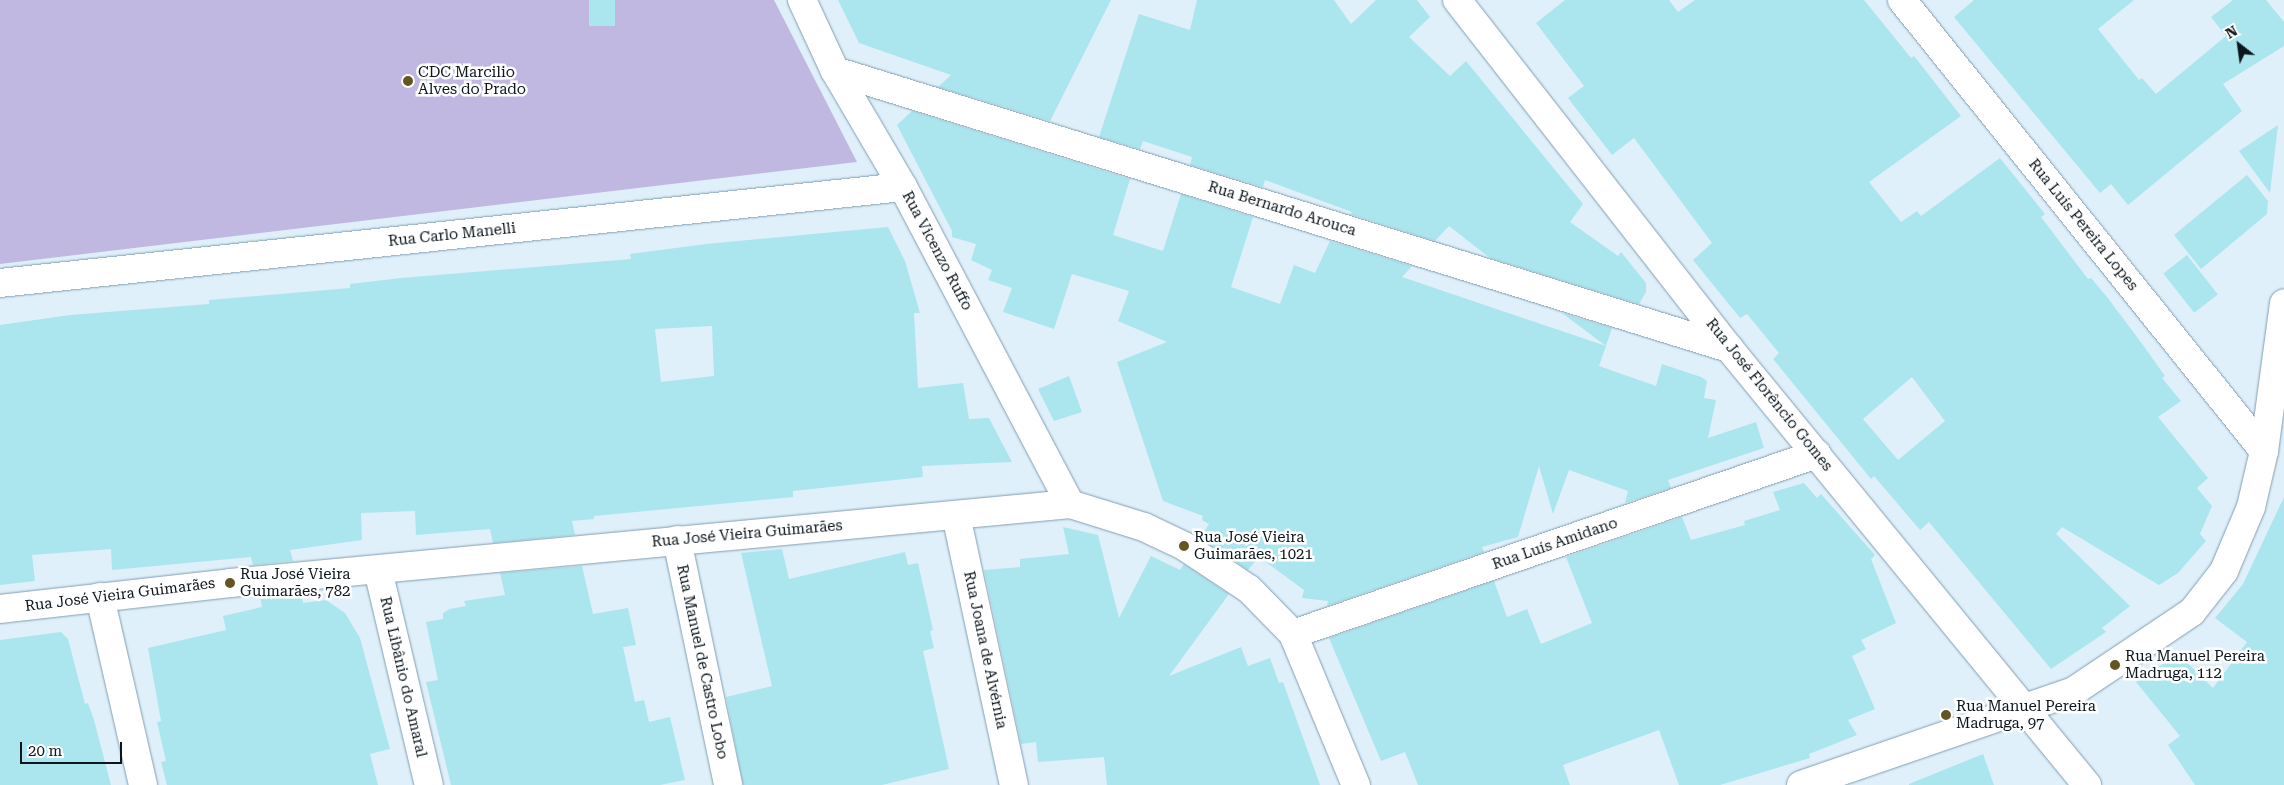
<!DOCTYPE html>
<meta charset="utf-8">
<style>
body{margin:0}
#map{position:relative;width:2284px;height:785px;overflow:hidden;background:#dff0fb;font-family:"Roboto Serif",serif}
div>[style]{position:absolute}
.green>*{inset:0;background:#c1b8e2}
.building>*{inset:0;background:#abe5ee;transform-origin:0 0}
.roads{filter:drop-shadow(0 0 1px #829dae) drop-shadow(0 0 1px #829dae)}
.minor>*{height:28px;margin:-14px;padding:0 14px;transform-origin:14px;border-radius:14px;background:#fff}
.dots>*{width:14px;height:14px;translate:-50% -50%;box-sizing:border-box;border:2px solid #fff;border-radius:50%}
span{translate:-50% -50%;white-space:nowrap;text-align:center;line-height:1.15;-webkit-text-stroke:5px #fff;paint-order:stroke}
.poi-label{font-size:15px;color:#0c161c}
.left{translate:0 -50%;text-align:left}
.street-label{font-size:15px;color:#0c161c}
.north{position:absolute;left:2214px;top:20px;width:50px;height:50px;-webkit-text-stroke:4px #fff;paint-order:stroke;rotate:330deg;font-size:14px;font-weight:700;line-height:20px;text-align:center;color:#0c161c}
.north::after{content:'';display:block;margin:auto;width:18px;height:22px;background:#0c161c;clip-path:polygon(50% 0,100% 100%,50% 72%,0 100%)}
.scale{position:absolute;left:20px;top:742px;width:102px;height:22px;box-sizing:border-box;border:2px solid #0c161c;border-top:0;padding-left:6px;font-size:15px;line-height:18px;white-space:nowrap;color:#0c161c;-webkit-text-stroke:4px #fff;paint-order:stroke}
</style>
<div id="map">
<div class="green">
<i style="clip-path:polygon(0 0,774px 0,857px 162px,0 264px)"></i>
</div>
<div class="building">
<i style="left:589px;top:0;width:26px;height:26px"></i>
<i style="clip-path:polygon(838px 0,1111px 0,1050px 121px,938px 87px,951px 75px,859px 43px)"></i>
<i style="clip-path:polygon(1197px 0,1334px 0,1351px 24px,1376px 0,1417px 0,1430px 17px,1409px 37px,1450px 76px,1466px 61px,1583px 204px,1570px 222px,1618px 256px,1621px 252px,1646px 283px,1646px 292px,1639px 304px,1490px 258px,1449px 226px,1435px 241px,1350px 214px,1352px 212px,1265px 180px,1263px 187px,1190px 165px,1192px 157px,1143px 141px,1140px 149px,1099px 137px,1139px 14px,1190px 30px)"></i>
<i style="clip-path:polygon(evenodd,1565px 0,1669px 0,1678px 12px,1695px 0,1864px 0,1911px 58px,1914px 56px,1961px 116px,1869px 182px,1901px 222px,1917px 211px,1921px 216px,2000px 158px,2045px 214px,2041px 217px,2088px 279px,2091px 278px,2107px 297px,2143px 345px,2165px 376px,2162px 378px,2181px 401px,2158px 417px,2208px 478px,2197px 488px,2212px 506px,2200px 534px,2206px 541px,2178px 573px,2159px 585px,2062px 527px,2056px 534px,2130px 606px,2102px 628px,2106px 632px,2051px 669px,1929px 522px,1920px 530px,1874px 476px,1871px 479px,1773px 359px,1779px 353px,1747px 314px,1740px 318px,1693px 260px,1712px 243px,1634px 138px,1612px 155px,1568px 98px,1584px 86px,1536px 23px,1565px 0,1912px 377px,1945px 421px,1898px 460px,1863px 419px,1912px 377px)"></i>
<i style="clip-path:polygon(1974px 0,2134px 0,2098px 29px,2139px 80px,2142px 78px,2156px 94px,2226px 36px,2211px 17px,2233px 0,2266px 0,2284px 22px,2284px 46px,2223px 84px,2242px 111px,2128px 205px,2111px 184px,2100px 193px,1954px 17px)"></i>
<i style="clip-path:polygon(912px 111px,1130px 179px,1113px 235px,1163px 251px,1181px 194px,1253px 217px,1231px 287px,1280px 304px,1294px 265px,1315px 273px,1330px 241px,1412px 266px,1402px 277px,1606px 346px,1599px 366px,1656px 386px,1662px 364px,1701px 377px,1707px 381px,1704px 398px,1716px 400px,1708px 438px,1756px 422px,1764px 448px,1668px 480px,1671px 488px,1625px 503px,1628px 491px,1569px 470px,1553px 514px,1539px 466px,1518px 537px,1482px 547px,1484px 552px,1327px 606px,1328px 601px,1302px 598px,1304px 590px,1259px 557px,1248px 570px,1200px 538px,1209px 524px,1202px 520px,1203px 516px,1163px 501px,1117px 362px,1167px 342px,1118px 321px,1129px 291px,1072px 274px,1054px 329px,1003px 312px,1012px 288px,988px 280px,992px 270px,971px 260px,976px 244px,952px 237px,952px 231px,897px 125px)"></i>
<i style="clip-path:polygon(2278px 125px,2270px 193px,2239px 151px)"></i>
<i style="clip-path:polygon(2247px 175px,2268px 201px,2267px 214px,2201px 269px,2174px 235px)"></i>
<i style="clip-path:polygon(evenodd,888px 227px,905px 261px,920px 313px,914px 313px,918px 388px,963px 383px,969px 419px,989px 418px,1012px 462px,922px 466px,923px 477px,793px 491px,793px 497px,594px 516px,594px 519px,572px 521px,575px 535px,493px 543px,490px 529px,416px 535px,415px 511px,361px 513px,362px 540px,290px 550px,293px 561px,253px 565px,251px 557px,112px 570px,111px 549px,32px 555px,35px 581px,0 585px,0 325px,70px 315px,209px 304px,209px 300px,350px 288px,350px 284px,401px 278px,631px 259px,630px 254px,706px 244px,888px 227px,712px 326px,714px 376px,661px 382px,655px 329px,712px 326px)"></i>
<i style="left:2187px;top:255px;width:50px;height:30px;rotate:52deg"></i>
<i style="clip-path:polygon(1562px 313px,1612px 328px,1606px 346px)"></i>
<i style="clip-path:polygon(1069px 376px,1082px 412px,1054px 421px,1038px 389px)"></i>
<i style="clip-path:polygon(1804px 483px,1817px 498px,1821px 494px,1875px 555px,1871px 559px,1896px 623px,1861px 640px,1866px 649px,1852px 656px,1875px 709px,1848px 720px,1857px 735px,1809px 754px,1810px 758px,1720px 785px,1679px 785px,1659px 730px,1563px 765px,1570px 785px,1418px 785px,1405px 752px,1381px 761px,1329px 638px,1494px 581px,1507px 617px,1527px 609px,1541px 644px,1592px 623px,1566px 557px,1682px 517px,1691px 540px,1745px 525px,1744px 521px,1780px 510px,1773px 492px)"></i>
<i style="clip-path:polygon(2284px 497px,2284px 785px,2195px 785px,2168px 745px,2180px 736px,2136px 682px,2178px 654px,2213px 688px,2247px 642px,2215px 618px,2243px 584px)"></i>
<i style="clip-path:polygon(1063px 527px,1098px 535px,1119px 618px,1151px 556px,1180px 570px,1184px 564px,1229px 594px,1169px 676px,1241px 647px,1248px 666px,1270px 658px,1279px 683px,1283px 682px,1320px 785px,1107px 785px,1104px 757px,1038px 762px,1036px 742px,1021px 744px,984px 570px,1020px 567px,1020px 559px,1069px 554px)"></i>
<i style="clip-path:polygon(782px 549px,789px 579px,905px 552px,908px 565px,918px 563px,933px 630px,930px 631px,934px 648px,923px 651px,949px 769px,882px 785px,743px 785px,726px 697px,772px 686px,741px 553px)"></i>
<i style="clip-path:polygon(582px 566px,593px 614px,628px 608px,636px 645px,623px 647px,635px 702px,644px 700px,649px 722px,670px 717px,685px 780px,660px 785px,451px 785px,426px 682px,438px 680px,426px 622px,443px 619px,443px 613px,450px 609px,466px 606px,464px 601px,505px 595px,500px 573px)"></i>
<i style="clip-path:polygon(301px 592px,303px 603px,326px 600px,345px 613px,360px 638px,390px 749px,370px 754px,378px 785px,167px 785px,161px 762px,166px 761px,157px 722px,161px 721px,148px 648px,226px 630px,223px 616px,262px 607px,260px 596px)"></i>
<i style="clip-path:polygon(61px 632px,68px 639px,85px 704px,88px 703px,94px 720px,111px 785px,0 785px,0 640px)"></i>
<i style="clip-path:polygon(1983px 754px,1994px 785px,1909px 785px,1909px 784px)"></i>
</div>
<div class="roads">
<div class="minor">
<i style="left:802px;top:0;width:78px;rotate:65.1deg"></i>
<i style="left:835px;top:71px;width:134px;rotate:59.6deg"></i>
<i style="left:903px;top:187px;width:358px;rotate:62.2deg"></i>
<i style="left:1457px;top:0;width:442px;rotate:52deg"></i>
<i style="left:1729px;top:348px;width:565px;rotate:50.67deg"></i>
<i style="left:1902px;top:0;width:578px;rotate:51.25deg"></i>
<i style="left:835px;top:71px;width:936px;rotate:17.22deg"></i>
<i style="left:0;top:283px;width:908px;rotate:-6.07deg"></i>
<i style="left:956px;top:515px;width:276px;rotate:77.9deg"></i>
<i style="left:677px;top:540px;width:250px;rotate:78.2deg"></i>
<i style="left:378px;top:570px;width:221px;rotate:76.7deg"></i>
<i style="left:100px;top:597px;width:193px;rotate:77.1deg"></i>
<i style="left:0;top:609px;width:231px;rotate:-6.4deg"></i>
<i style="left:230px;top:583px;width:844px;rotate:-5.37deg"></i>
<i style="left:1070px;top:504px;width:77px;rotate:17.3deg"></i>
<i style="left:1144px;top:527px;width:44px;rotate:25.4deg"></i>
<i style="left:1184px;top:546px;width:78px;rotate:33.5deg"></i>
<i style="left:1249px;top:589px;width:63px;rotate:45.6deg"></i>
<i style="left:1293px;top:634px;width:164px;rotate:67.4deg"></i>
<i style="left:1293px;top:634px;width:554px;rotate:-18.96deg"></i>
<i style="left:1801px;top:785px;width:289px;rotate:-19deg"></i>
<i style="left:2074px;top:691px;width:142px;rotate:-33.8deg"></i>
<i style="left:2192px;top:612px;width:52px;rotate:-52deg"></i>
<i style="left:2224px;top:571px;width:69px;rotate:-67.1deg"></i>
<i style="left:2251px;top:507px;width:57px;rotate:-76.9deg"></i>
<i style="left:2264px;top:451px;width:149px;rotate:-82.3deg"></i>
</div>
</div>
<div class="dots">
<i style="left:408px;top:81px;background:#645622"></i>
<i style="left:1184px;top:546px;background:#645622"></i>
<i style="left:230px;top:583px;background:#645622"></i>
<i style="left:2115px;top:665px;background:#645622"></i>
<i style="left:1946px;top:715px;background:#645622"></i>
</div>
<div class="poi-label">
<span class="left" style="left:418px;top:81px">CDC Marcilio<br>Alves do Prado</span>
<span class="left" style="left:1194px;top:546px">Rua José Vieira<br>Guimarães, 1021</span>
<span class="left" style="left:240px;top:583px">Rua José Vieira<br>Guimarães, 782</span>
<span class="left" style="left:2125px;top:665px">Rua Manuel Pereira<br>Madruga, 112</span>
<span class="left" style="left:1956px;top:715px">Rua Manuel Pereira<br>Madruga, 97</span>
</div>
<div class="street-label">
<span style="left:1282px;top:209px;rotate:17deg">Rua Bernardo Arouca</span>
<span style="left:2083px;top:225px;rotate:51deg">Rua Luís Pereira Lopes</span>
<span style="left:452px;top:235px;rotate:-6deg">Rua Carlo Manelli</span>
<span style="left:937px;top:251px;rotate:62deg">Rua Vicenzo Ruffo</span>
<span style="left:1769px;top:395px;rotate:51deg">Rua José Florêncio Gomes</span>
<span style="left:747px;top:534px;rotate:-5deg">Rua José Vieira Guimarães</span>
<span style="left:1555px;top:544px;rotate:-19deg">Rua Luís Amidano</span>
<span style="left:120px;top:595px;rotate:-7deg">Rua José Vieira Guimarães</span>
<span style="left:985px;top:650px;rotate:78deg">Rua Joana de Alvérnia</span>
<span style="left:702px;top:662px;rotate:78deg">Rua Manuel de Castro Lobo</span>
<span style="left:403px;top:677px;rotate:77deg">Rua Libânio do Amaral</span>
</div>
<div class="north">N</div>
<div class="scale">20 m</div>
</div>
